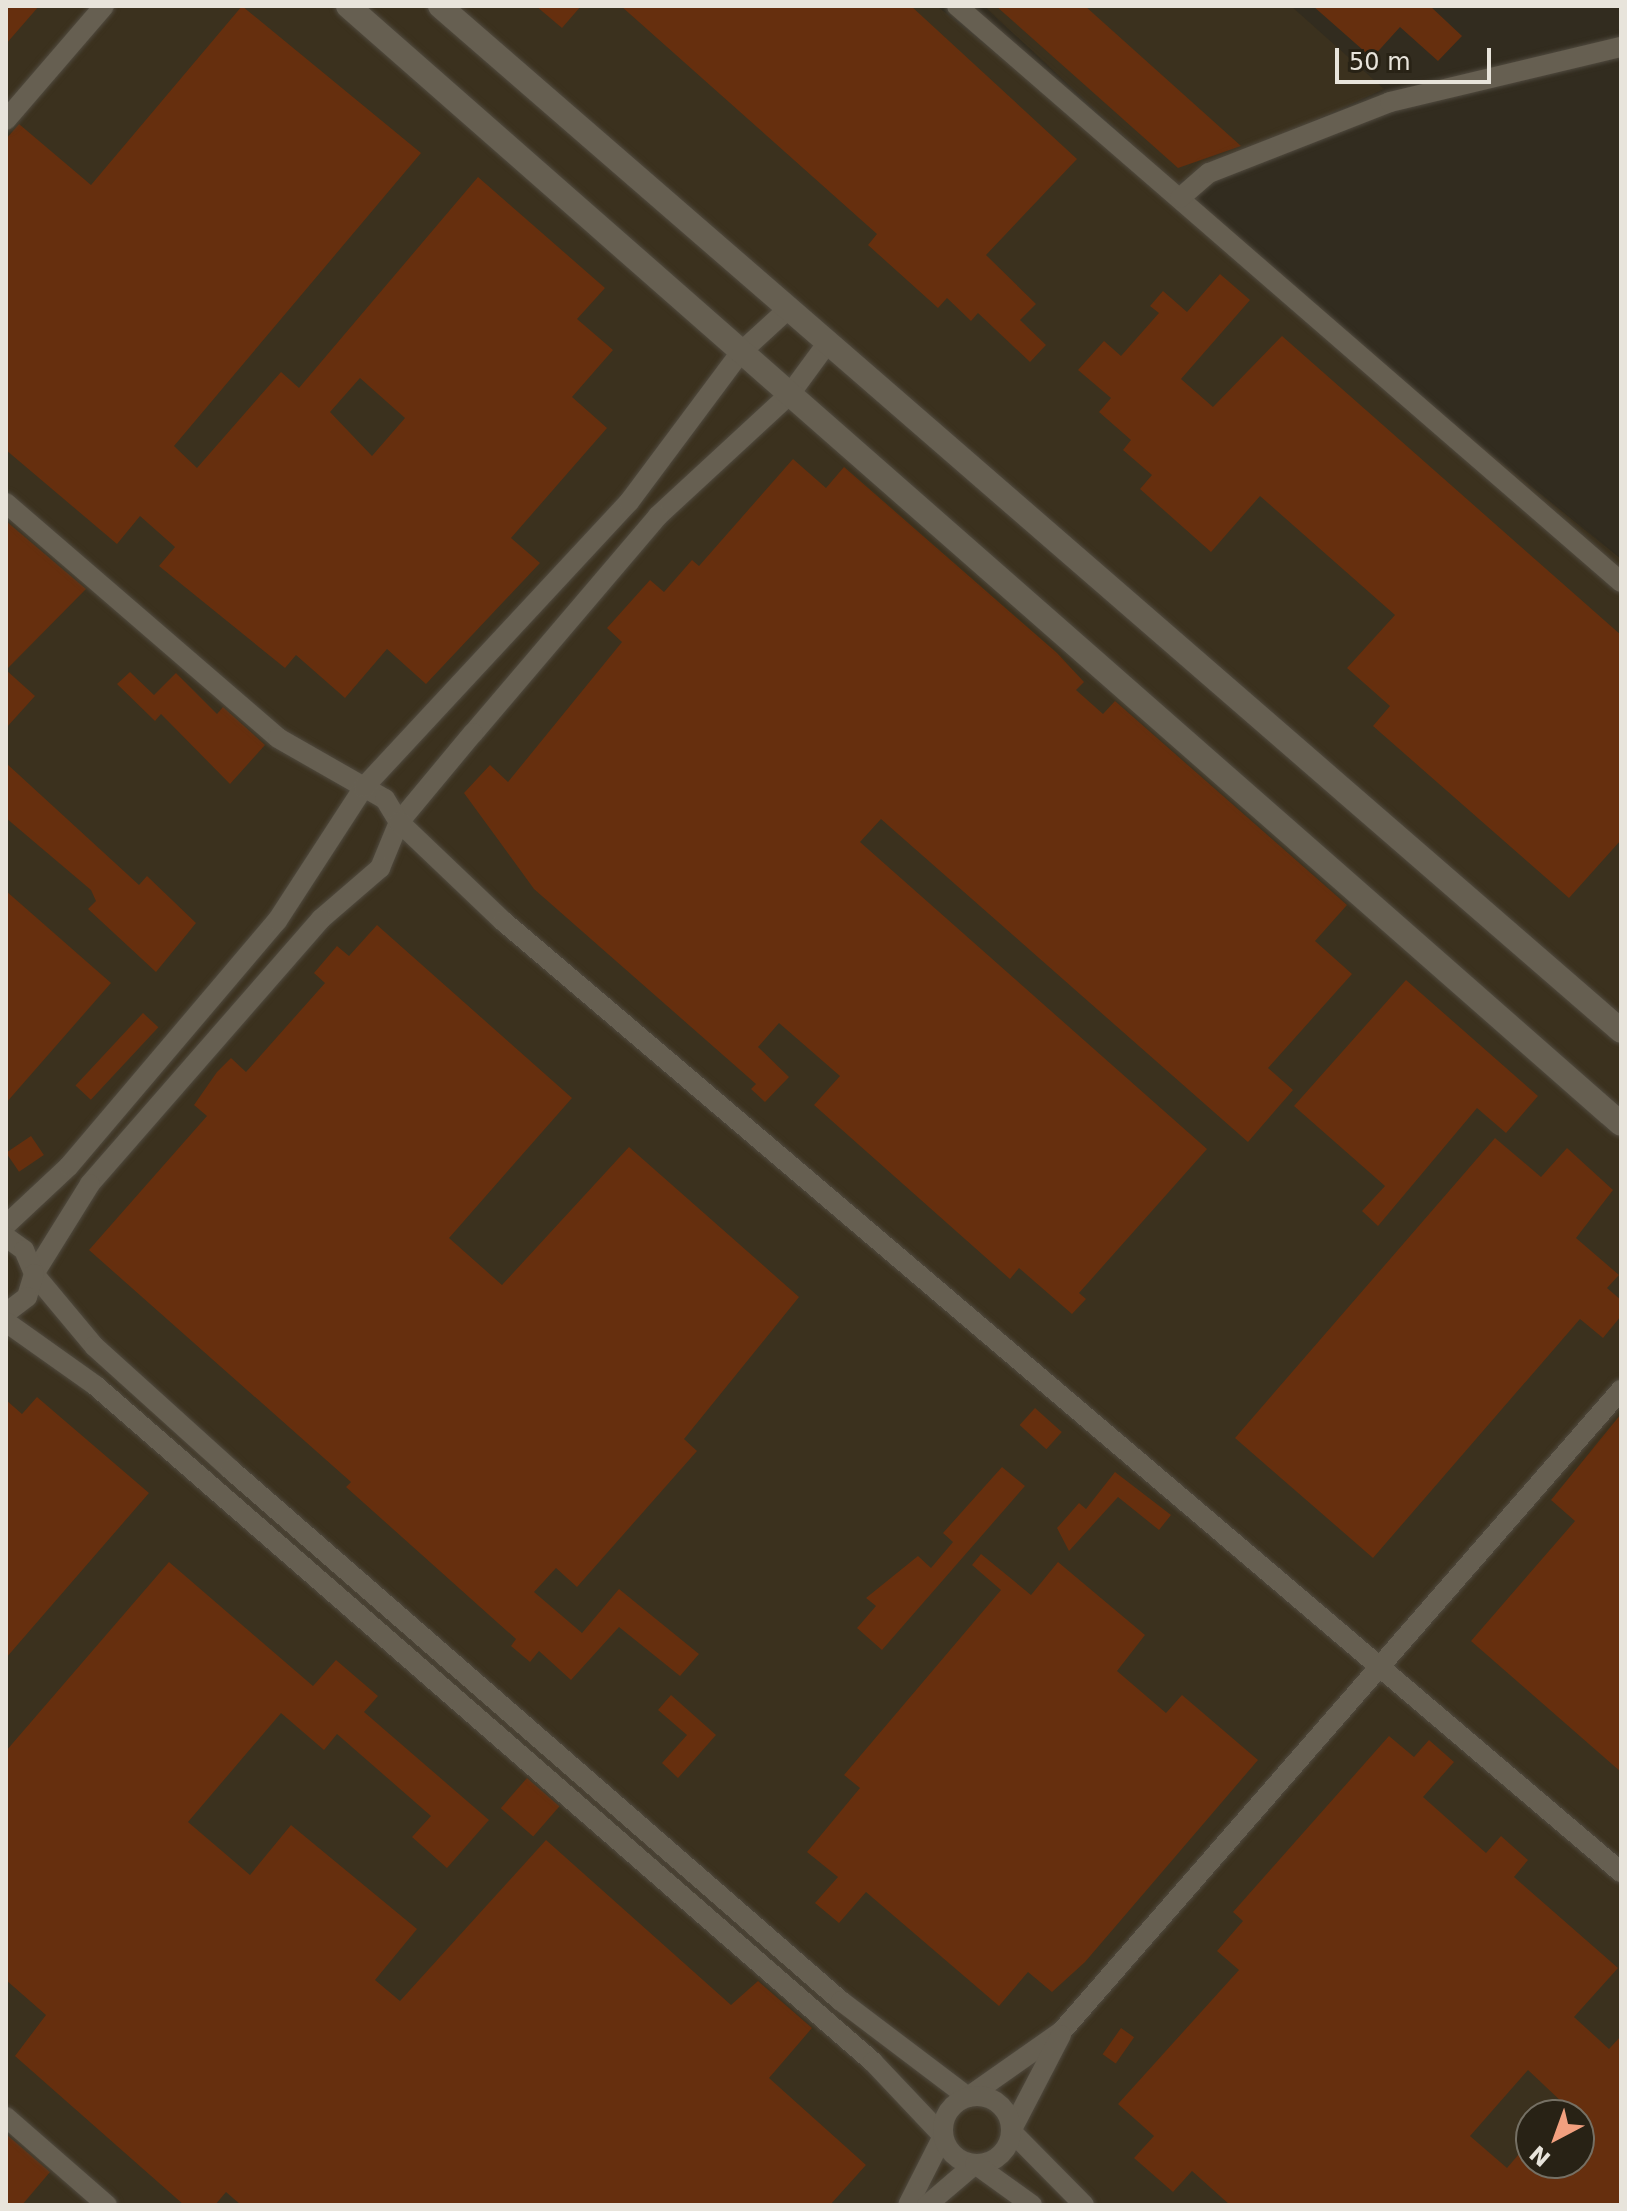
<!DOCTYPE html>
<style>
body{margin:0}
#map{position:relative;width:1627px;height:2211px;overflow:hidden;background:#322c1f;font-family:"DejaVu Sans",sans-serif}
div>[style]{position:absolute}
.built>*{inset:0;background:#3b311e}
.building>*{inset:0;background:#662f0e;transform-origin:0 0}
.roads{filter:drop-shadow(0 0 2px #504a3f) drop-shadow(0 0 2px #504a3f)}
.minor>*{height:20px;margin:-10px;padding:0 10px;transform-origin:10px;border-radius:10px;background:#665f51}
.minor>.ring{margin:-10px;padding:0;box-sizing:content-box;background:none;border:20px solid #665f51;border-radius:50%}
.tertiary>*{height:24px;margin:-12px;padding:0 12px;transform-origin:12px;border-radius:12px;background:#665f51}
span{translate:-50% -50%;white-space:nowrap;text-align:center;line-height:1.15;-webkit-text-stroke:8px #282215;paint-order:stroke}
.frame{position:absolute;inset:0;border:8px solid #e8e4db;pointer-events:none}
.north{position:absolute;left:1515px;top:2099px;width:80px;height:80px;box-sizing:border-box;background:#282215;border:2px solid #757064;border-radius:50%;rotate:221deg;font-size:22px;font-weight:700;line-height:32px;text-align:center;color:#e8e4db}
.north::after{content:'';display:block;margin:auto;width:28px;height:36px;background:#f2a07f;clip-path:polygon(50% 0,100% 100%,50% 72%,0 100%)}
.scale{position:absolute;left:1335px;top:48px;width:156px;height:36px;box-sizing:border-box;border:4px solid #e8e4db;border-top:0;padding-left:10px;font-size:24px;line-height:28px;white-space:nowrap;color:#e8e4db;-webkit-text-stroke:6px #282215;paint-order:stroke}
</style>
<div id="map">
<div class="built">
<i style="clip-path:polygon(evenodd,6px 6px,937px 6px,1621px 559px,1621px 2205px,6px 2205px,6px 6px,1531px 2115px,1579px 2115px,1579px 2163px,1531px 2163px,1531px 2115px)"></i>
<i style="clip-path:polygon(984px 6px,1291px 6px,1384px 89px,1175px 184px)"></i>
</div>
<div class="building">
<i style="clip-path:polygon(6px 6px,39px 6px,6px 44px)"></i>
<i style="clip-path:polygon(evenodd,242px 6px,421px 153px,174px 446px,197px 468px,281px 372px,299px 388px,478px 177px,605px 288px,577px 319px,613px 350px,572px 397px,607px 428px,511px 538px,540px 563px,426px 684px,387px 649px,345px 698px,296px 655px,285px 668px,159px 566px,175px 547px,140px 516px,117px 544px,6px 450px,6px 139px,19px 124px,91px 185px,242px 6px,360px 378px,405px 418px,372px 456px,330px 412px,360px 378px)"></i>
<i style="clip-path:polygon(536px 6px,581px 6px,562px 28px)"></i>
<i style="clip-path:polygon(621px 6px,911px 6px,1077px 159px,986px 255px,1036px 304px,1020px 320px,1046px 345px,1030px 362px,978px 313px,971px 321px,947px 298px,938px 308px,868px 245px,877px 234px)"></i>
<i style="clip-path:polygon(996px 6px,1085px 6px,1241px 146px,1178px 168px)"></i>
<i style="clip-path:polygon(1313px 6px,1430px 6px,1462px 36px,1438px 61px,1400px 27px,1372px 58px)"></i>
<i style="clip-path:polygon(1220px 274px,1250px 300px,1181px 379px,1213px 407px,1282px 336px,1621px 635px,1621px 840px,1569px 898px,1373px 726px,1390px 706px,1347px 668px,1395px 615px,1260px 496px,1211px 552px,1140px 489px,1152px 475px,1123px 450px,1131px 440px,1099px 412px,1111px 398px,1078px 370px,1104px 341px,1121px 356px,1159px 313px,1150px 306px,1163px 291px,1187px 312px)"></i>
<i style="clip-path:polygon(793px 459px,826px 488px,844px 467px,1057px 653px,1084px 682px,1076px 690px,1103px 714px,1115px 701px,1347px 905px,1315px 941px,1352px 974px,1268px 1068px,1293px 1090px,1248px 1142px,881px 819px,860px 842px,1207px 1149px,1079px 1293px,1086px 1299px,1072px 1314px,1019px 1268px,1010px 1279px,814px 1105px,840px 1076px,779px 1023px,758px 1047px,789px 1077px,765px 1102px,751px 1089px,756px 1084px,534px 889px,464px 793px,490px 765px,508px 782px,622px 642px,607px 628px,650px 580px,664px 592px,692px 560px,699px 566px)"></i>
<i style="clip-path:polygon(6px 521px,86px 589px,6px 670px)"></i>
<i style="clip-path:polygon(6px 670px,35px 696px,6px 728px)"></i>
<i style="clip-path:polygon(130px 672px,154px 695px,176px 673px,217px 714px,223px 707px,265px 745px,230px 784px,161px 714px,155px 721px,117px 684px)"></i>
<i style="clip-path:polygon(6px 763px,139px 885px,147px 876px,196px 923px,156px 972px,88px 909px,96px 901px,91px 890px,6px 818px)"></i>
<i style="clip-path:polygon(6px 891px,111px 983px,6px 1103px)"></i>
<i style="clip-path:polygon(377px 925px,572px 1098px,449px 1238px,502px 1285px,629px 1147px,799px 1297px,684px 1439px,697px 1451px,577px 1587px,556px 1568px,534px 1592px,582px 1633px,619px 1589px,699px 1654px,680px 1676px,619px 1627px,571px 1680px,539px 1651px,530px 1662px,511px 1646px,516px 1639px,346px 1487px,351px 1482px,89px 1250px,207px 1116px,194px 1105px,217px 1072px,231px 1058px,246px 1072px,325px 983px,314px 973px,337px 946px,349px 956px)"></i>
<i style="clip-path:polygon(1406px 980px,1538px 1096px,1506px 1133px,1477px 1108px,1378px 1226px,1362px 1211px,1385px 1186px,1294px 1106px)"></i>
<i style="left:143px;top:1013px;width:21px;height:99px;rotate:43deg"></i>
<i style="left:31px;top:1136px;width:23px;height:30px;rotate:56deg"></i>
<i style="clip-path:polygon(1495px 1138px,1541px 1177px,1567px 1148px,1613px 1190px,1576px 1238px,1619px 1275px,1607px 1288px,1621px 1300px,1621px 1316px,1603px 1338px,1580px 1319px,1373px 1558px,1235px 1438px)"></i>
<i style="clip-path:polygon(37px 1397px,149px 1493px,6px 1658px,6px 1400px,22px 1414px)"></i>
<i style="left:1035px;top:1408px;width:36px;height:23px;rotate:42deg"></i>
<i style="clip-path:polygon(1621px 1414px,1621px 1772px,1471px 1641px,1575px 1521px,1551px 1500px)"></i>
<i style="clip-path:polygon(1002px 1467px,1025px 1486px,882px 1650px,857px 1628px,876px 1606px,866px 1598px,918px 1556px,931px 1568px,953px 1542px,943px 1533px)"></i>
<i style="clip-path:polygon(1115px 1472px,1171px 1515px,1159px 1530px,1118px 1497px,1069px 1551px,1057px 1528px,1079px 1503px,1086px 1509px)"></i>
<i style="clip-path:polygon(981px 1554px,1031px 1595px,1058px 1562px,1145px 1635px,1117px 1671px,1166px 1713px,1182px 1695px,1258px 1760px,1085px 1962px,1052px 1992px,1028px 1972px,999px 2006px,866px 1892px,839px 1923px,815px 1903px,838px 1877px,807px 1852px,860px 1788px,844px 1775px,1001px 1590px,972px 1565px)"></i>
<i style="clip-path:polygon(169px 1562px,313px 1686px,336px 1660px,378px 1696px,364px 1712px,489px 1820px,447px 1868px,412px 1837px,431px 1816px,337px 1734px,324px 1750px,281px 1713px,188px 1822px,250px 1875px,291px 1825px,417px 1929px,375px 1980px,400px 2001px,546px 1840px,731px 2005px,758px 1981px,812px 2028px,769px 2078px,866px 2165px,830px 2205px,241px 2205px,226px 2192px,215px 2205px,184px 2205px,15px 2056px,46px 2015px,6px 1980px,6px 1751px)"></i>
<i style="clip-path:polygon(671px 1695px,716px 1735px,678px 1778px,662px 1763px,687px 1735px,658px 1710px)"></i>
<i style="clip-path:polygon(evenodd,1389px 1736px,1414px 1757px,1429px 1740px,1454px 1762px,1423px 1797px,1486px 1853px,1501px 1836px,1528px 1860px,1514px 1877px,1618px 1968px,1574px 2017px,1609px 2049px,1621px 2036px,1621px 2205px,1230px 2205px,1192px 2171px,1173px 2192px,1134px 2158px,1154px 2136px,1118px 2104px,1239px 1970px,1217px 1951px,1243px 1921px,1233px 1912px,1389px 1736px,1528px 2070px,1563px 2103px,1553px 2115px,1579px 2115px,1579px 2163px,1531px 2163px,1531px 2140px,1507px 2168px,1470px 2136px,1528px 2070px)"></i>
<i style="left:527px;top:1778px;width:43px;height:40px;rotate:41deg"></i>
<i style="left:1121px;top:2028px;width:16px;height:32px;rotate:35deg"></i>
<i style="clip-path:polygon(6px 2134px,50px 2172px,22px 2205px,6px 2205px)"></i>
</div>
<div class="roads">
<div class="minor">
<i style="left:957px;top:6px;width:879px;rotate:40.94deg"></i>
<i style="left:6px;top:120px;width:150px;rotate:-49.3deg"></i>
<i style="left:1180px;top:198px;width:38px;rotate:-41deg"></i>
<i style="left:1209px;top:173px;width:194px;rotate:-21.4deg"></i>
<i style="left:1390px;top:102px;width:237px;rotate:-13.4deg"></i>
<i style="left:826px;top:345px;width:61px;rotate:126.3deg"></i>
<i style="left:790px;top:394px;width:180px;rotate:137.3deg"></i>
<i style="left:658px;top:516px;width:285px;rotate:130.4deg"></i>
<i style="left:473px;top:733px;width:116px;rotate:129.7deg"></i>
<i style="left:399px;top:822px;width:50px;rotate:112.4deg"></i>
<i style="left:380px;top:868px;width:78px;rotate:139.2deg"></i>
<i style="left:321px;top:919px;width:352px;rotate:131.1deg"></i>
<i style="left:90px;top:1184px;width:106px;rotate:121.9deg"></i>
<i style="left:34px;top:1274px;width:94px;rotate:50.2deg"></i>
<i style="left:94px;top:1346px;width:183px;rotate:42.1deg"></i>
<i style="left:230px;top:1469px;width:810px;rotate:41.05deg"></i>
<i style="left:841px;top:2001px;width:159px;rotate:37.1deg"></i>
<i style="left:968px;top:2097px;width:115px;rotate:-35.1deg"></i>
<i style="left:1062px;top:2031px;width:851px;rotate:-48.91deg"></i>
<i style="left:6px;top:503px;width:359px;rotate:40.8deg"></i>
<i style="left:278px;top:738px;width:123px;rotate:29.7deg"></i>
<i style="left:385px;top:799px;width:27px;rotate:59deg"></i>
<i style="left:399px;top:822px;width:144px;rotate:43.6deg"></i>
<i style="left:503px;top:921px;width:1468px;rotate:40.39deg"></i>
<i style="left:6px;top:1225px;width:86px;rotate:-43.1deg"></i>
<i style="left:69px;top:1166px;width:321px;rotate:-49.7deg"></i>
<i style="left:277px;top:921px;width:160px;rotate:-57deg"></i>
<i style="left:364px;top:787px;width:389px;rotate:-47.1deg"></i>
<i style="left:629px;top:502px;width:186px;rotate:-53.3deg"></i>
<i style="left:740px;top:353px;width:62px;rotate:-42.4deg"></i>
<i style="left:6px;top:1237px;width:22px;rotate:36deg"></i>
<i style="left:24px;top:1250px;width:26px;rotate:67deg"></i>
<i style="left:34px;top:1274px;width:24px;rotate:107deg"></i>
<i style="left:27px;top:1297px;width:26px;rotate:143deg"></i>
<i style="left:6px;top:1322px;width:110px;rotate:35.4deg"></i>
<i style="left:96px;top:1386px;width:1030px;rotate:41.02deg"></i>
<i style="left:873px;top:2062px;width:102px;rotate:46.6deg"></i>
<i style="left:943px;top:2136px;width:77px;rotate:116.9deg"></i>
<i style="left:1061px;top:2035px;width:108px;rotate:117.5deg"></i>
<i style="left:1011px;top:2131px;width:104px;rotate:45.4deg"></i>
<i class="ring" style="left:943px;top:2096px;width:48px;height:48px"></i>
<i style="left:6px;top:2117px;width:134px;rotate:41.1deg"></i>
<i style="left:927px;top:2205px;width:63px;rotate:-40.5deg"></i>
<i style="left:975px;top:2164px;width:70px;rotate:35.7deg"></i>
</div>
<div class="tertiary">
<i style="left:348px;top:6px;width:1694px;rotate:41.29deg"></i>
<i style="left:440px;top:6px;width:1564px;rotate:40.95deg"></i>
</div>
</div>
<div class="frame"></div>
<div class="north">N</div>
<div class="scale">50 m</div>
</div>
